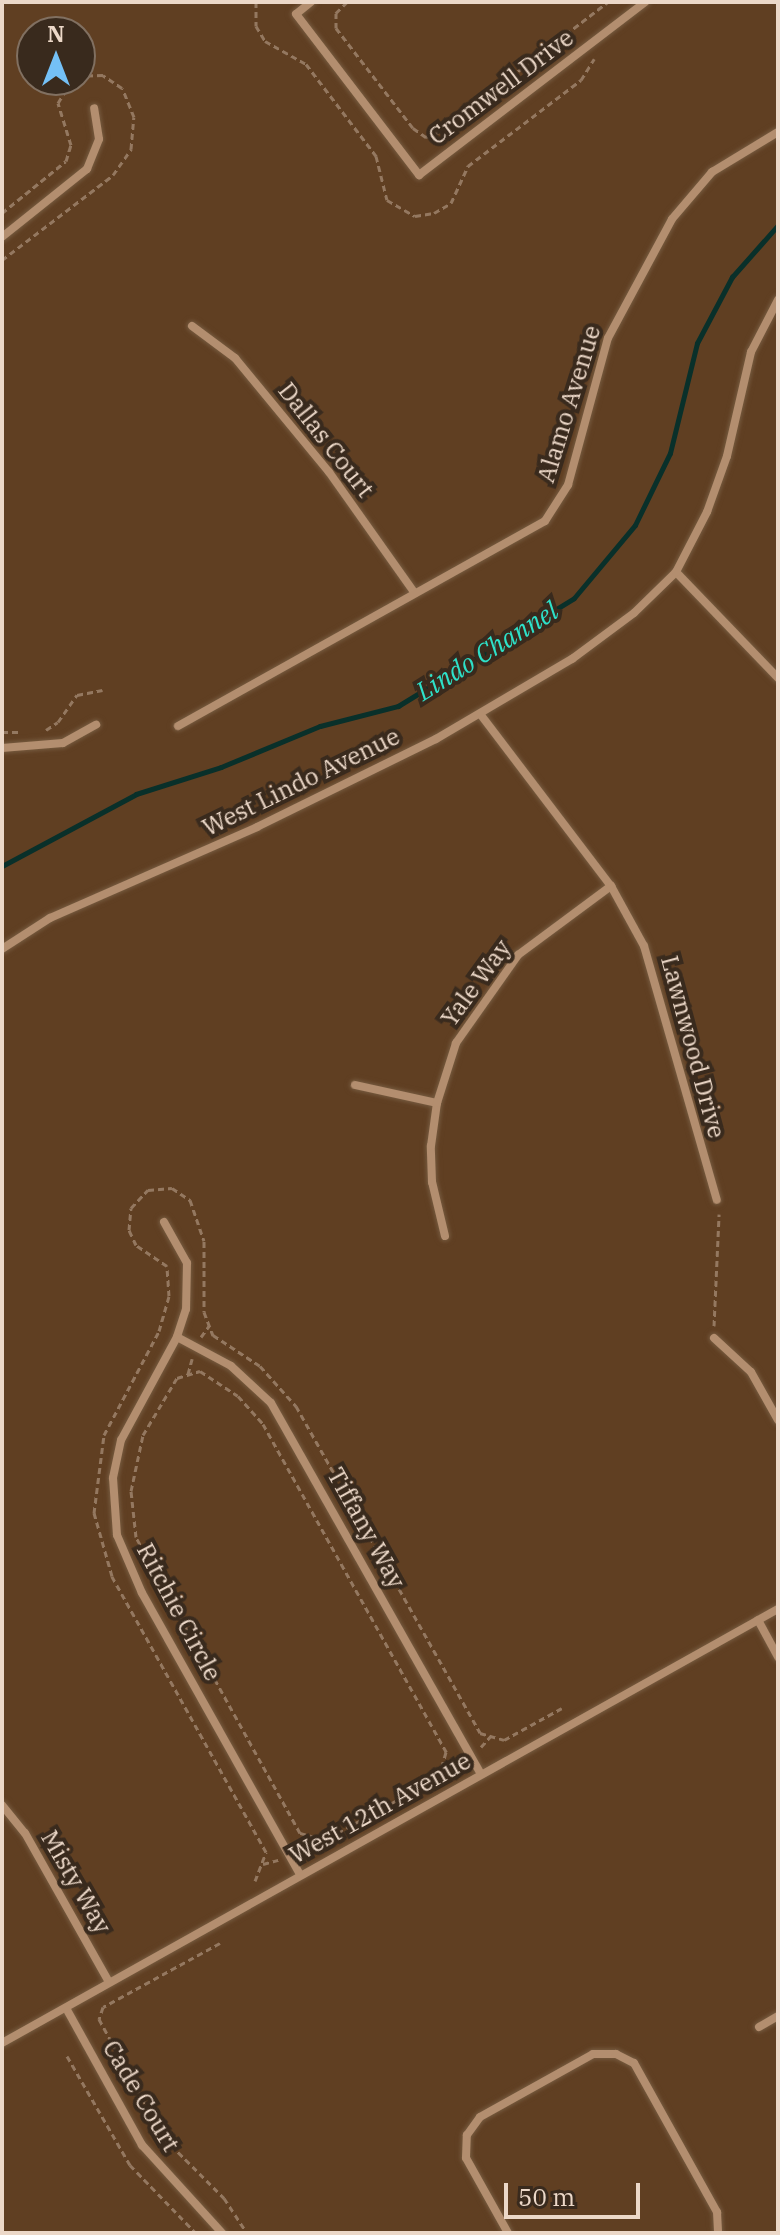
<!DOCTYPE html>
<style>
body{margin:0}
#map{position:relative;width:780px;height:2235px;overflow:hidden;background:#603f22;font-family:"IBM Plex Serif",serif}
div>[style]{position:absolute}
.stream>*{height:5px;margin:-2.5px;padding:0 2.5px;transform-origin:2.5px;border-radius:2.5px;background:#09302a}
.path>*{height:3px;margin-top:-1.5px;transform-origin:0;background:repeating-linear-gradient(90deg,#947860 0 6px,transparent 0 10px)}
.roads{filter:drop-shadow(0 0 2px #765b40) drop-shadow(0 0 2px #765b40)}
.minor>*{height:8px;margin:-4px;padding:0 4px;transform-origin:4px;border-radius:4px;background:#b38e6f}
span{translate:-50% -50%;white-space:nowrap;text-align:center;line-height:1.15;-webkit-text-stroke:8px #392a1d;paint-order:stroke}
.street-label{font-size:24px;color:#ecd8c8}
.water-label{font-size:26px;color:#2ee1c9;font-style:italic}
.frame{position:absolute;inset:0;border:4px solid #ecd8c8;pointer-events:none}
.north{position:absolute;left:16px;top:16px;width:80px;height:80px;box-sizing:border-box;background:#392a1d;border:2px solid #817061;border-radius:50%;rotate:0deg;font-size:22px;font-weight:700;line-height:32px;text-align:center;color:#ecd8c8}
.north::after{content:'';display:block;margin:auto;width:28px;height:36px;background:#74c0f6;clip-path:polygon(50% 0,100% 100%,50% 72%,0 100%)}
.scale{position:absolute;left:504px;top:2183px;width:136px;height:36px;box-sizing:border-box;border:4px solid #ecd8c8;border-top:0;padding-left:10px;font-size:24px;line-height:28px;white-space:nowrap;color:#ecd8c8;-webkit-text-stroke:6px #392a1d;paint-order:stroke}
</style>
<div id="map">
<div class="stream">
<i style="left:2px;top:866px;width:152px;rotate:-28.2deg"></i>
<i style="left:136px;top:794px;width:89px;rotate:-17.6deg"></i>
<i style="left:221px;top:767px;width:107px;rotate:-22.5deg"></i>
<i style="left:320px;top:726px;width:81px;rotate:-14.4deg"></i>
<i style="left:398px;top:706px;width:206px;rotate:-31.5deg"></i>
<i style="left:574px;top:598px;width:95px;rotate:-50.1deg"></i>
<i style="left:635px;top:525px;width:80px;rotate:-64.1deg"></i>
<i style="left:670px;top:453px;width:113px;rotate:-76.2deg"></i>
<i style="left:697px;top:343px;width:75px;rotate:-62.1deg"></i>
<i style="left:732px;top:277px;width:69px;rotate:-48.5deg"></i>
</div>
<div class="path">
<i style="left:256px;top:2px;width:24px;rotate:90deg"></i>
<i style="left:256px;top:26px;width:17px;rotate:59deg"></i>
<i style="left:265px;top:41px;width:47px;rotate:29.3deg"></i>
<i style="left:306px;top:64px;width:116px;rotate:52.7deg"></i>
<i style="left:376px;top:156px;width:45px;rotate:76deg"></i>
<i style="left:387px;top:200px;width:32px;rotate:30deg"></i>
<i style="left:415px;top:216px;width:19px;rotate:-9deg"></i>
<i style="left:434px;top:213px;width:20px;rotate:-30deg"></i>
<i style="left:451px;top:203px;width:41px;rotate:-65.3deg"></i>
<i style="left:468px;top:166px;width:142px;rotate:-37.3deg"></i>
<i style="left:581px;top:80px;width:25px;rotate:-58deg"></i>
<i style="left:347px;top:2px;width:16px;rotate:135deg"></i>
<i style="left:336px;top:13px;width:15px;rotate:90deg"></i>
<i style="left:336px;top:28px;width:126px;rotate:52.4deg"></i>
<i style="left:413px;top:128px;width:16px;rotate:35deg"></i>
<i style="left:426px;top:137px;width:14px;rotate:-21deg"></i>
<i style="left:439px;top:132px;width:213px;rotate:-37.6deg"></i>
<i style="left:2px;top:213px;width:82px;rotate:-39.1deg"></i>
<i style="left:66px;top:161px;width:17px;rotate:-73deg"></i>
<i style="left:71px;top:145px;width:44px;rotate:-107.2deg"></i>
<i style="left:58px;top:103px;width:27px;rotate:-59deg"></i>
<i style="left:2px;top:260px;width:140px;rotate:-37.4deg"></i>
<i style="left:113px;top:175px;width:32px;rotate:-55deg"></i>
<i style="left:131px;top:149px;width:32px;rotate:-85deg"></i>
<i style="left:134px;top:117px;width:31px;rotate:-112deg"></i>
<i style="left:122px;top:88px;width:23px;rotate:-146deg"></i>
<i style="left:103px;top:75px;width:23px;rotate:178deg"></i>
<i style="left:46px;top:730px;width:14px;rotate:-34deg"></i>
<i style="left:58px;top:722px;width:33px;rotate:-55deg"></i>
<i style="left:77px;top:695px;width:26px;rotate:-11deg"></i>
<i style="left:2px;top:732px;width:16px"></i>
<i style="left:714px;top:1326px;width:112px;rotate:-87.4deg"></i>
<i style="left:201px;top:1337px;width:14px;rotate:-54deg"></i>
<i style="left:200px;top:1371px;width:45px;rotate:33.3deg"></i>
<i style="left:238px;top:1396px;width:38px;rotate:48deg"></i>
<i style="left:263px;top:1424px;width:376px;rotate:60.8deg"></i>
<i style="left:446px;top:1752px;width:26px;rotate:106deg"></i>
<i style="left:439px;top:1777px;width:130px;rotate:151.1deg"></i>
<i style="left:325px;top:1840px;width:26px;rotate:-164deg"></i>
<i style="left:300px;top:1833px;width:338px;rotate:-119deg"></i>
<i style="left:136px;top:1537px;width:46px;rotate:-96.2deg"></i>
<i style="left:131px;top:1491px;width:57px;rotate:-77.9deg"></i>
<i style="left:143px;top:1435px;width:66px;rotate:-59.2deg"></i>
<i style="left:177px;top:1378px;width:24px;rotate:-17deg"></i>
<i style="left:188px;top:1374px;width:16px;rotate:-75deg"></i>
<i style="left:481px;top:1747px;width:15px;rotate:-48deg"></i>
<i style="left:442px;top:1764px;width:16px;rotate:-15deg"></i>
<i style="left:299px;top:1849px;width:18px;rotate:-45deg"></i>
<i style="left:263px;top:1864px;width:16px;rotate:-15deg"></i>
<i style="left:255px;top:1881px;width:31px;rotate:-69deg"></i>
<i style="left:266px;top:1852px;width:316px;rotate:-119.2deg"></i>
<i style="left:112px;top:1576px;width:66px;rotate:-105.9deg"></i>
<i style="left:94px;top:1513px;width:79px;rotate:-82.7deg"></i>
<i style="left:104px;top:1435px;width:118px;rotate:-62.1deg"></i>
<i style="left:159px;top:1331px;width:36px;rotate:-74deg"></i>
<i style="left:169px;top:1296px;width:30px;rotate:-94deg"></i>
<i style="left:167px;top:1266px;width:37px;rotate:-146deg"></i>
<i style="left:136px;top:1245px;width:17px;rotate:-115deg"></i>
<i style="left:129px;top:1230px;width:22px;rotate:-85deg"></i>
<i style="left:131px;top:1208px;width:25px;rotate:-47deg"></i>
<i style="left:148px;top:1190px;width:24px;rotate:-5deg"></i>
<i style="left:172px;top:1188px;width:22px;rotate:34deg"></i>
<i style="left:190px;top:1200px;width:43px;rotate:71.1deg"></i>
<i style="left:204px;top:1241px;width:71px;rotate:90deg"></i>
<i style="left:204px;top:1312px;width:25px;rotate:69deg"></i>
<i style="left:213px;top:1335px;width:56px;rotate:33.4deg"></i>
<i style="left:260px;top:1366px;width:54px;rotate:48deg"></i>
<i style="left:296px;top:1406px;width:375px;rotate:60.6deg"></i>
<i style="left:480px;top:1733px;width:25px;rotate:16deg"></i>
<i style="left:504px;top:1740px;width:66px;rotate:-28.9deg"></i>
<i style="left:220px;top:1943px;width:133px;rotate:151.3deg"></i>
<i style="left:103px;top:2007px;width:13px;rotate:108deg"></i>
<i style="left:99px;top:2019px;width:136px;rotate:61.4deg"></i>
<i style="left:164px;top:2138px;width:85px;rotate:45deg"></i>
<i style="left:224px;top:2198px;width:42px;rotate:56.7deg"></i>
<i style="left:67px;top:2056px;width:126px;rotate:60deg"></i>
<i style="left:130px;top:2165px;width:95px;rotate:45.9deg"></i>
</div>
<div class="roads">
<div class="minor">
<i style="left:311px;top:2px;width:19px;rotate:141deg"></i>
<i style="left:296px;top:14px;width:203px;rotate:52.6deg"></i>
<i style="left:419px;top:175px;width:285px;rotate:-37.4deg"></i>
<i style="left:2px;top:237px;width:109px;rotate:-38.7deg"></i>
<i style="left:87px;top:169px;width:32px;rotate:-68deg"></i>
<i style="left:99px;top:139px;width:31px;rotate:-99deg"></i>
<i style="left:192px;top:326px;width:54px;rotate:36.7deg"></i>
<i style="left:235px;top:358px;width:148px;rotate:50.5deg"></i>
<i style="left:329px;top:472px;width:147px;rotate:54.7deg"></i>
<i style="left:676px;top:572px;width:147px;rotate:46.1deg"></i>
<i style="left:481px;top:715px;width:215px;rotate:52.8deg"></i>
<i style="left:611px;top:886px;width:68px;rotate:61.2deg"></i>
<i style="left:644px;top:946px;width:264px;rotate:74deg"></i>
<i style="left:178px;top:726px;width:420px;rotate:-29.2deg"></i>
<i style="left:545px;top:521px;width:43px;rotate:-57.4deg"></i>
<i style="left:568px;top:485px;width:152px;rotate:-74.8deg"></i>
<i style="left:608px;top:338px;width:135px;rotate:-61.7deg"></i>
<i style="left:672px;top:219px;width:62px;rotate:-49.6deg"></i>
<i style="left:712px;top:172px;width:77px;rotate:-31.2deg"></i>
<i style="left:2px;top:748px;width:61px;rotate:-4.7deg"></i>
<i style="left:63px;top:743px;width:38px;rotate:-29deg"></i>
<i style="left:2px;top:949px;width:57px;rotate:-32.9deg"></i>
<i style="left:50px;top:918px;width:226px;rotate:-23.7deg"></i>
<i style="left:257px;top:827px;width:199px;rotate:-26.2deg"></i>
<i style="left:436px;top:739px;width:158px;rotate:-30.5deg"></i>
<i style="left:572px;top:659px;width:77px;rotate:-36.6deg"></i>
<i style="left:634px;top:613px;width:59px;rotate:-44.3deg"></i>
<i style="left:676px;top:572px;width:68px;rotate:-62.7deg"></i>
<i style="left:707px;top:512px;width:59px;rotate:-70.3deg"></i>
<i style="left:727px;top:456px;width:107px;rotate:-77deg"></i>
<i style="left:751px;top:352px;width:59px;rotate:-62.6deg"></i>
<i style="left:355px;top:1085px;width:84px;rotate:12.4deg"></i>
<i style="left:164px;top:1222px;width:47px;rotate:60.7deg"></i>
<i style="left:187px;top:1263px;width:46px;rotate:91.2deg"></i>
<i style="left:186px;top:1309px;width:29px;rotate:108deg"></i>
<i style="left:177px;top:1337px;width:117px;rotate:118.5deg"></i>
<i style="left:121px;top:1440px;width:39px;rotate:102deg"></i>
<i style="left:113px;top:1478px;width:57px;rotate:86deg"></i>
<i style="left:117px;top:1535px;width:63px;rotate:66.7deg"></i>
<i style="left:142px;top:1593px;width:323px;rotate:60.7deg"></i>
<i style="left:445px;top:1236px;width:56px;rotate:-103.5deg"></i>
<i style="left:432px;top:1182px;width:36px;rotate:-92deg"></i>
<i style="left:431px;top:1146px;width:43px;rotate:-82.1deg"></i>
<i style="left:437px;top:1103px;width:63px;rotate:-72.4deg"></i>
<i style="left:456px;top:1043px;width:108px;rotate:-54.8deg"></i>
<i style="left:518px;top:955px;width:116px;rotate:-36.6deg"></i>
<i style="left:177px;top:1337px;width:61px;rotate:28.2deg"></i>
<i style="left:231px;top:1366px;width:54px;rotate:42.8deg"></i>
<i style="left:271px;top:1403px;width:426px;rotate:60.5deg"></i>
<i style="left:714px;top:1338px;width:50px;rotate:42.6deg"></i>
<i style="left:751px;top:1372px;width:55px;rotate:60.6deg"></i>
<i style="left:758px;top:1620px;width:42px;rotate:61.6deg"></i>
<i style="left:2px;top:1805px;width:36px;rotate:51deg"></i>
<i style="left:25px;top:1833px;width:171px;rotate:60.6deg"></i>
<i style="left:66px;top:2008px;width:157px;rotate:61deg"></i>
<i style="left:142px;top:2145px;width:119px;rotate:47.7deg"></i>
<i style="left:759px;top:2027px;width:22px;rotate:-30deg"></i>
<i style="left:2px;top:2043px;width:889px;rotate:-29.22deg"></i>
<i style="left:508px;top:2233px;width:86px;rotate:-119.2deg"></i>
<i style="left:466px;top:2158px;width:23px;rotate:-88deg"></i>
<i style="left:467px;top:2135px;width:22px;rotate:-54deg"></i>
<i style="left:480px;top:2117px;width:129px;rotate:-29.1deg"></i>
<i style="left:593px;top:2054px;width:23px"></i>
<i style="left:616px;top:2054px;width:20px;rotate:27deg"></i>
<i style="left:634px;top:2063px;width:171px;rotate:60.9deg"></i>
<i style="left:717px;top:2212px;width:21px;rotate:87deg"></i>
</div>
</div>
<div class="street-label">
<span style="left:501px;top:87px;rotate:-37deg">Cromwell Drive</span>
<span style="left:569px;top:404px;rotate:-73deg">Alamo Avenue</span>
<span style="left:326px;top:440px;rotate:52deg">Dallas Court</span>
<span style="left:301px;top:782px;rotate:-26deg">West Lindo Avenue</span>
<span style="left:476px;top:983px;rotate:-54deg">Yale Way</span>
<span style="left:693px;top:1047px;rotate:75deg">Lawnwood Drive</span>
<span style="left:366px;top:1528px;rotate:61deg">Tiffany Way</span>
<span style="left:179px;top:1612px;rotate:62deg">Ritchie Circle</span>
<span style="left:380px;top:1808px;rotate:-29deg">West 12th Avenue</span>
<span style="left:76px;top:1882px;rotate:60deg">Misty Way</span>
<span style="left:141px;top:2096px;rotate:59deg">Cade Court</span>
</div>
<div class="water-label">
<span style="left:487px;top:651px;rotate:-32deg">Lindo Channel</span>
</div>
<div class="frame"></div>
<div class="north">N</div>
<div class="scale">50 m</div>
</div>
